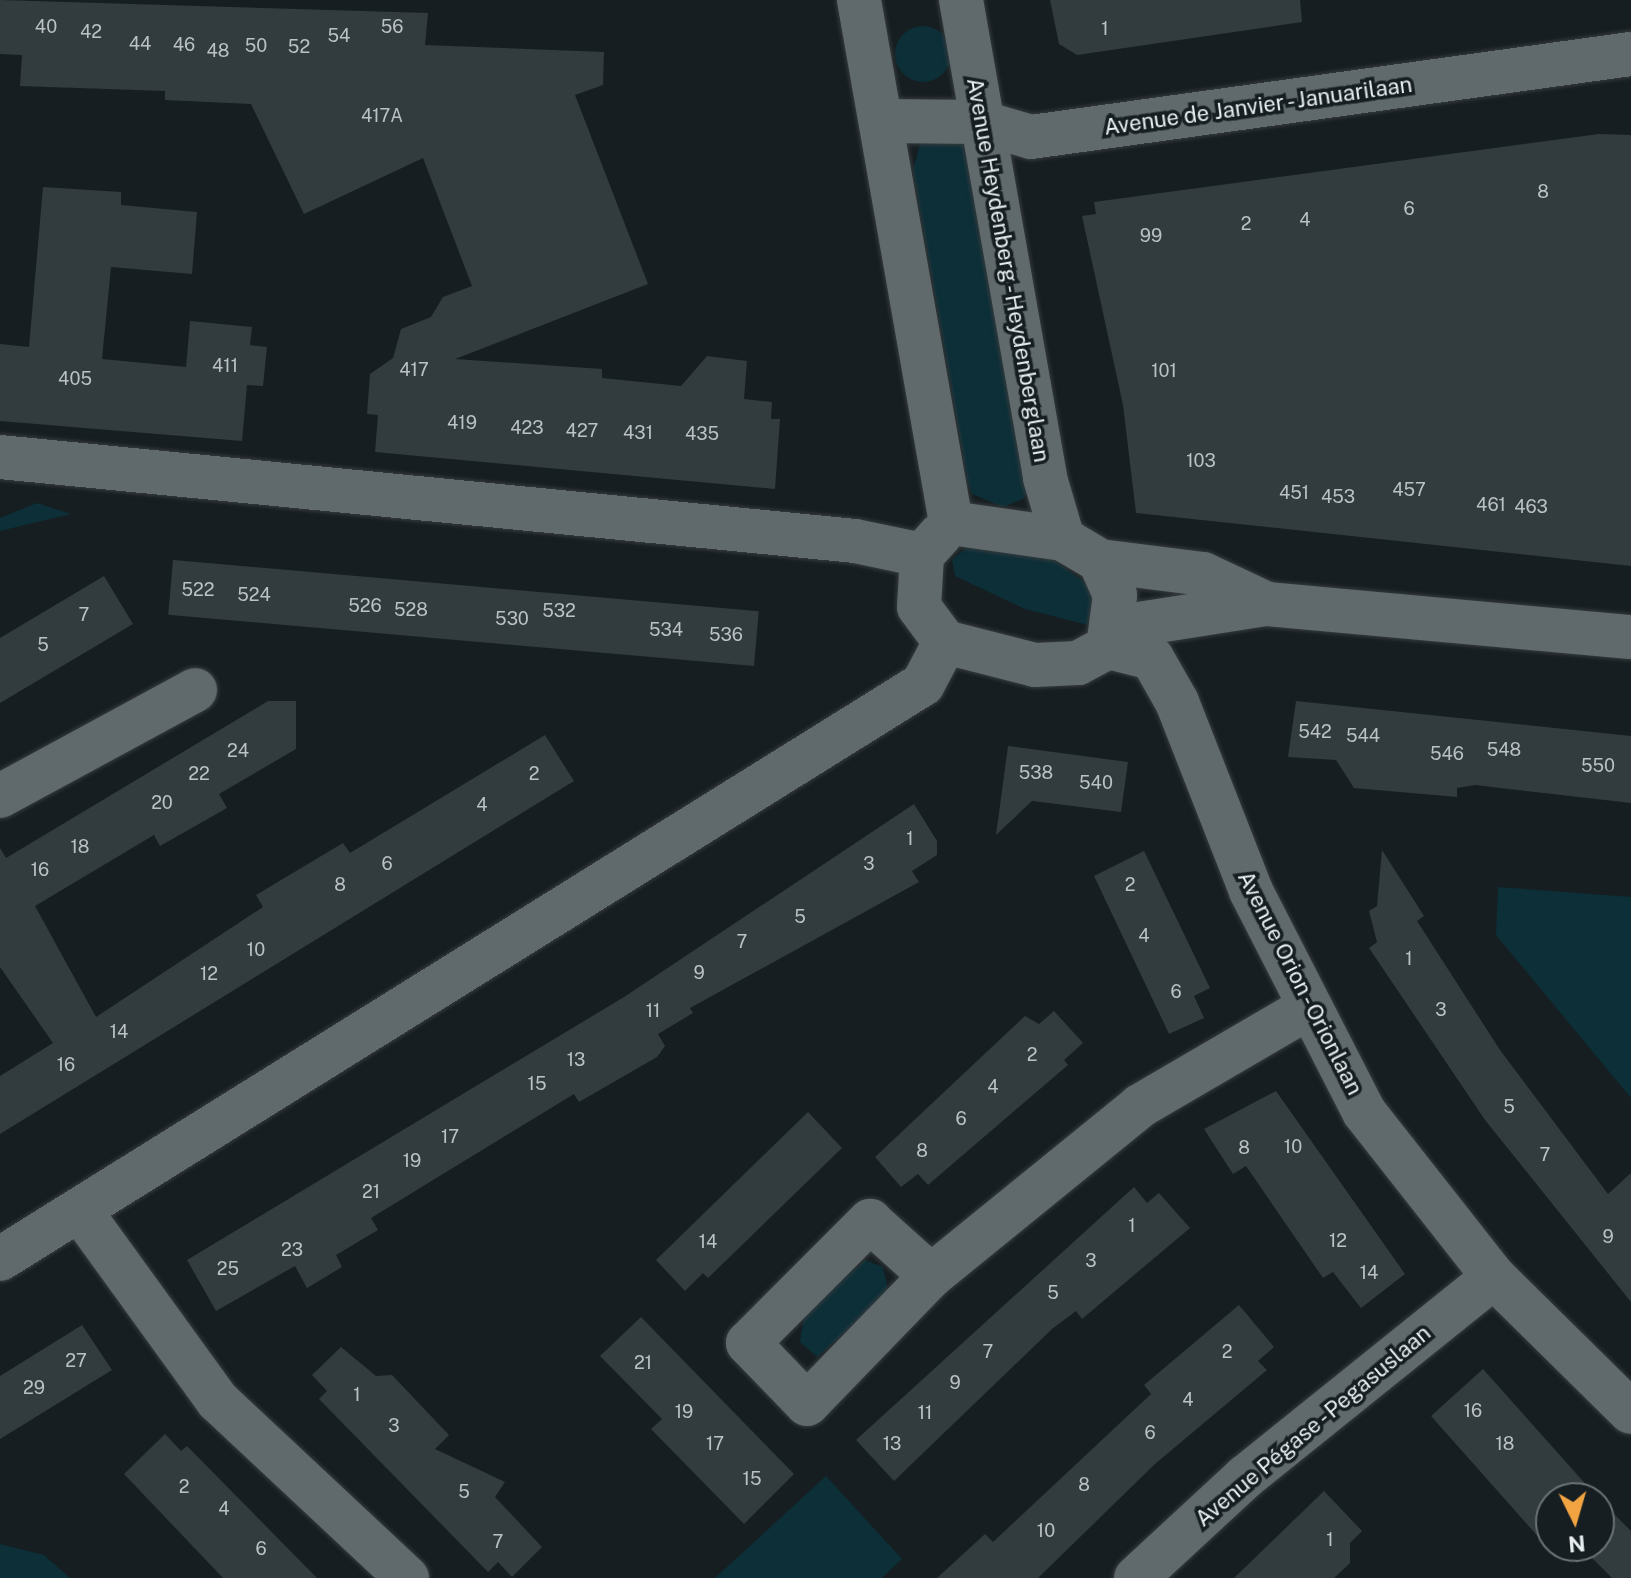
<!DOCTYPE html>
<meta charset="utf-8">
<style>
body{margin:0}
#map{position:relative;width:1631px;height:1578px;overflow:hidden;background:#161e21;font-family:"Public Sans",sans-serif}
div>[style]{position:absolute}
.green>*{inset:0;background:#0c2f38}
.round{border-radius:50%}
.building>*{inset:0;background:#323b3e;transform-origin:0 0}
.roads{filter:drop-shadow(0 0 2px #363b3d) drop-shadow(0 0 2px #363b3d)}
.street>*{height:44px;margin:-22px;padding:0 22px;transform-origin:22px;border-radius:22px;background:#606a6d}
span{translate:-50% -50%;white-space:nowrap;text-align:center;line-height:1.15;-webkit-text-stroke:7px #161e21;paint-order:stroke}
.number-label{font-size:18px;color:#bbc2c4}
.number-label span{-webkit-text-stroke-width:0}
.street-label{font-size:22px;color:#e9eff1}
.north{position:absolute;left:1535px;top:1482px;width:80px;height:80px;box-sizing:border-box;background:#161e21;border:2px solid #6a7274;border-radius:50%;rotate:175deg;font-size:22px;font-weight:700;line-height:32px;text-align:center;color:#e9eff1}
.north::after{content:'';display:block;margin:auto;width:28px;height:36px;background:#f3a442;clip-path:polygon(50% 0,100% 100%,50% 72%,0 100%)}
</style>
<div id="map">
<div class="green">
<i class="round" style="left:895px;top:26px;width:56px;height:56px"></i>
<i style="clip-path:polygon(936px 135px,967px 144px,1032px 485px,1023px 499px,1003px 507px,972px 494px,967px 478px,913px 170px,920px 144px)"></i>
<i style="clip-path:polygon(37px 503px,71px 514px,0 531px,0 518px)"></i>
<i style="clip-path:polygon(1010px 543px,1045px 554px,1100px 593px,1088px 625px,1025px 609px,955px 576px,952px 560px,966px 548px)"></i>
<i style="clip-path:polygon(1498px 887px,1631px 897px,1631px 1098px,1496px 935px)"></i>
<i style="clip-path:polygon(865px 1260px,883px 1267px,889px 1293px,817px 1357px,800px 1342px,804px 1314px)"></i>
<i style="clip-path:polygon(826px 1476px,902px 1559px,882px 1578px,715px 1578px)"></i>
<i style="clip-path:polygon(0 1544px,44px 1555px,70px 1578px,0 1578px)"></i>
</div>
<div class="building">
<i style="clip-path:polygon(0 0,428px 13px,425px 45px,604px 52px,603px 85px,575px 95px,648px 284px,455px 359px,602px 369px,602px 378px,681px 386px,707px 356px,747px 361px,744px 399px,772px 402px,771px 419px,780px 419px,775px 489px,375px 452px,378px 415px,367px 414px,370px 374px,393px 358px,401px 329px,431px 317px,443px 297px,472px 286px,423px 158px,304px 214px,251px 104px,165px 100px,165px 91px,20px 86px,22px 55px,0 54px)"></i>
<i style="clip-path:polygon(1050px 0,1300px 0,1302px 22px,1077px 55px,1059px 44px)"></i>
<i style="clip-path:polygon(1599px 134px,1631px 135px,1631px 566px,1136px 513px,1123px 405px,1082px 216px,1096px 214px,1094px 202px)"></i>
<i style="clip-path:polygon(43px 187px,121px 192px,121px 205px,197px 212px,192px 274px,111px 267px,102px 359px,186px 367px,190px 321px,252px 327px,250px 345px,267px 347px,263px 386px,247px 385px,242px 441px,0 421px,0 344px,29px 347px)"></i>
<i style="left:173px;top:560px;width:588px;height:55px;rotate:5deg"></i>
<i style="clip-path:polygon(104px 576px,133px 624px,0 703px,0 638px)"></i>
<i style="clip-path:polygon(268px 701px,296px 701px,296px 749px,219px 794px,227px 808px,160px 846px,154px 835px,35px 906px,96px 1017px,263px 907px,256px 895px,343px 843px,350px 853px,545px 735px,574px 781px,0 1134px,0 1076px,53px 1043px,0 967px,0 848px,6px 858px)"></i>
<i style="clip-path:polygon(1296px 701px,1631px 736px,1631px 803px,1475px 785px,1457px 788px,1457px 797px,1354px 788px,1336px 760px,1288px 757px)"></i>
<i style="clip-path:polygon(1008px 746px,1128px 762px,1121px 812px,1032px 801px,996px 835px)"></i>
<i style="clip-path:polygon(914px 804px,937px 841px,937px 855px,912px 871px,919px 882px,690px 1008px,693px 1013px,658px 1034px,665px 1046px,657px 1057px,579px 1102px,574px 1094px,371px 1218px,378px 1230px,336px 1255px,342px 1267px,307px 1288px,295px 1266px,216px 1311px,187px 1260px,624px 997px)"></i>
<i style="clip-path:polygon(1382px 850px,1424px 916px,1417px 921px,1500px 1050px,1608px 1194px,1631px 1173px,1631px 1302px,1485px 1120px,1369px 948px,1377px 942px,1369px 911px,1377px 906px)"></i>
<i style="clip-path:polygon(1144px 851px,1210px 988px,1194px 996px,1204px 1018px,1169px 1034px,1094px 876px)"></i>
<i style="clip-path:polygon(1054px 1011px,1083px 1043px,1064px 1060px,1068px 1065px,928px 1185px,918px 1174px,901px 1187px,875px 1157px,1025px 1016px,1039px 1024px)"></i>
<i style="clip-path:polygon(1276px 1091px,1405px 1274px,1361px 1308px,1333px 1272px,1323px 1278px,1246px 1166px,1233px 1174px,1204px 1129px)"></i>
<i style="clip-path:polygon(808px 1112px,842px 1148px,708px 1278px,703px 1273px,685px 1291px,656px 1260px)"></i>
<i style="clip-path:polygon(1134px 1187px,1147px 1203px,1159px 1193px,1190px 1228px,1082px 1319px,1076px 1311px,1052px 1329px,894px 1481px,856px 1440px)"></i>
<i style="clip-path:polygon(1239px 1305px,1274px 1347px,1258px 1361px,1267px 1370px,1155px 1464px,1038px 1578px,937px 1578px,985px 1534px,993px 1542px,1151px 1394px,1144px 1385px)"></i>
<i style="clip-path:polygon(641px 1317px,794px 1474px,744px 1524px,651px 1429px,662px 1419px,600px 1356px)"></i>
<i style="clip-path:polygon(82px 1325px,112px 1370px,0 1439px,0 1376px)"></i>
<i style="clip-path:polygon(341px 1347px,376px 1376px,392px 1375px,449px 1435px,435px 1449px,505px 1482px,495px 1497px,542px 1547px,512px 1577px,498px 1562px,488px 1572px,319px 1399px,327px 1391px,312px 1375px)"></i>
<i style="clip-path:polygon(1483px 1369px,1598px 1498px,1551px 1498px,1551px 1546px,1599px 1546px,1599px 1499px,1631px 1531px,1631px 1578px,1612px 1578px,1587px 1553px,1577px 1563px,1564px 1550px,1549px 1549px,1431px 1416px)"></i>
<i style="clip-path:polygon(165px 1434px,181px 1451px,187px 1446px,317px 1578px,223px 1578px,124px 1474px)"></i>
<i style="clip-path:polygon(1324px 1491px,1362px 1531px,1350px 1543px,1350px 1563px,1334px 1578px,1234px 1578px)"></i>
</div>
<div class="roads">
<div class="street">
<i style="left:859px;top:0;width:531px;rotate:80.02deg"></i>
<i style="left:961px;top:0;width:485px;rotate:80deg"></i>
<i style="left:1045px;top:478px;width:64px;rotate:73.6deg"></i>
<i style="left:885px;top:121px;width:95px;rotate:0.6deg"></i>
<i style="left:980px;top:122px;width:53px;rotate:16.4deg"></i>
<i style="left:1031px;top:137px;width:606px;rotate:-7.88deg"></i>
<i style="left:0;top:457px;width:859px;rotate:5.61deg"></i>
<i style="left:855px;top:541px;width:68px;rotate:11.8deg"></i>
<i style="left:951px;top:523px;width:113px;rotate:8.1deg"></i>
<i style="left:1063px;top:539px;width:43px;rotate:30.7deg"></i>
<i style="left:1100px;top:561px;width:104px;rotate:7.2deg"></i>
<i style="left:1203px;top:574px;width:71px;rotate:25.1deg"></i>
<i style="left:941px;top:534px;width:28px;rotate:132deg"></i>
<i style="left:922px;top:555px;width:52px;rotate:93.3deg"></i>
<i style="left:919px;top:607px;width:44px;rotate:53.4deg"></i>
<i style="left:945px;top:642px;width:93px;rotate:14.3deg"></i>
<i style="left:1035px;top:665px;width:43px;rotate:-2.7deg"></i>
<i style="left:1078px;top:663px;width:34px;rotate:-28deg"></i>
<i style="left:1108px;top:647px;width:52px;rotate:-82.3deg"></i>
<i style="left:1115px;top:595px;width:37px;rotate:-114deg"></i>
<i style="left:1113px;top:628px;width:156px;rotate:-8.9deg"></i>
<i style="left:1267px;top:604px;width:365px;rotate:5.2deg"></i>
<i style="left:1108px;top:647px;width:45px;rotate:14deg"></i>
<i style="left:1152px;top:658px;width:51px;rotate:60.4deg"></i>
<i style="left:1177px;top:702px;width:203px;rotate:68.6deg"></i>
<i style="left:1251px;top:891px;width:248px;rotate:62.9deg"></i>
<i style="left:1364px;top:1112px;width:210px;rotate:51.8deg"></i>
<i style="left:1494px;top:1277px;width:192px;rotate:44.6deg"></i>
<i style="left:0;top:796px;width:222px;rotate:-28.5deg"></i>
<i style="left:81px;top:1212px;width:233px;rotate:54.1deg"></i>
<i style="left:218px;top:1401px;width:259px;rotate:43.1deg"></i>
<i style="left:0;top:1259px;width:1087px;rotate:-31.92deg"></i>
<i style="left:923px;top:684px;width:47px;rotate:-62.4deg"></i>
<i style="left:931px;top:1276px;width:178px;rotate:134.1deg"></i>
<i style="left:807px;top:1404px;width:85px;rotate:-134deg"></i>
<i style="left:748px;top:1343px;width:173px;rotate:-45deg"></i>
<i style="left:870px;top:1221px;width:82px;rotate:42deg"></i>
<i style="left:931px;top:1276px;width:269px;rotate:-39.1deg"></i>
<i style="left:1140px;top:1106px;width:194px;rotate:-30.3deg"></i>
<i style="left:1136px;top:1578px;width:149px;rotate:-42.8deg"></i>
<i style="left:1245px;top:1477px;width:319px;rotate:-38.8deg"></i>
</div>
</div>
<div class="number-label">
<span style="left:46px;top:27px">40</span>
<span style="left:392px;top:27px">56</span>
<span style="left:1105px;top:29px">1</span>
<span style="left:91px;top:32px">42</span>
<span style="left:339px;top:36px">54</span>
<span style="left:140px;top:44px">44</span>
<span style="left:184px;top:45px">46</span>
<span style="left:256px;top:46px">50</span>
<span style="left:299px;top:47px">52</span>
<span style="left:218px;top:51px">48</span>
<span style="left:382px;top:116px">417A</span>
<span style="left:1543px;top:192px">8</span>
<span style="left:1409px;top:209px">6</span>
<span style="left:1305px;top:220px">4</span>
<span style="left:1246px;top:224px">2</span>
<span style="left:1151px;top:236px">99</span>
<span style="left:225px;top:366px">411</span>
<span style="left:414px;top:370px">417</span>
<span style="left:1164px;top:371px">101</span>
<span style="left:75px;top:379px">405</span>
<span style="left:462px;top:423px">419</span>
<span style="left:527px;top:428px">423</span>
<span style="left:582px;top:431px">427</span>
<span style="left:638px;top:433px">431</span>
<span style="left:702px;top:434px">435</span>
<span style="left:1201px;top:461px">103</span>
<span style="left:1409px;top:490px">457</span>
<span style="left:1294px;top:493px">451</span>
<span style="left:1338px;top:497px">453</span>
<span style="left:1491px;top:505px">461</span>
<span style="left:1531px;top:507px">463</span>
<span style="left:198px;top:590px">522</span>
<span style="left:254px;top:595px">524</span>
<span style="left:365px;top:606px">526</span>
<span style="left:411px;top:610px">528</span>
<span style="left:559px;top:611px">532</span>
<span style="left:84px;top:615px">7</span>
<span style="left:512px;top:619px">530</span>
<span style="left:666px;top:630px">534</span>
<span style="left:726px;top:635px">536</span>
<span style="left:43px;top:645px">5</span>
<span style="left:1315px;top:732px">542</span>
<span style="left:1363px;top:736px">544</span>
<span style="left:1504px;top:750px">548</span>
<span style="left:238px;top:751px">24</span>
<span style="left:1447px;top:754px">546</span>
<span style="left:1598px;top:766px">550</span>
<span style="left:1036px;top:773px">538</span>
<span style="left:199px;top:774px">22</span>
<span style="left:534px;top:774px">2</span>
<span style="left:1096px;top:783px">540</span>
<span style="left:162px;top:803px">20</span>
<span style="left:482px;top:805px">4</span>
<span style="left:910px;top:839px">1</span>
<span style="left:80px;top:847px">18</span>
<span style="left:387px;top:864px">6</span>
<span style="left:869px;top:864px">3</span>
<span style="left:40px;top:870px">16</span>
<span style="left:340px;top:885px">8</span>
<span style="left:1130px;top:885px">2</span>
<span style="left:800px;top:917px">5</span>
<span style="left:1144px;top:936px">4</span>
<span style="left:742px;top:942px">7</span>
<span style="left:256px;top:950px">10</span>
<span style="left:1409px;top:959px">1</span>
<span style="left:699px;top:973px">9</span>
<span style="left:209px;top:974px">12</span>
<span style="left:1176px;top:992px">6</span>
<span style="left:1441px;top:1010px">3</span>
<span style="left:653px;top:1011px">11</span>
<span style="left:119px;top:1032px">14</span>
<span style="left:1032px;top:1055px">2</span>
<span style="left:576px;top:1060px">13</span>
<span style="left:66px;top:1065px">16</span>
<span style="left:537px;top:1084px">15</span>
<span style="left:993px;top:1087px">4</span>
<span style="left:1509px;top:1107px">5</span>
<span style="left:961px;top:1119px">6</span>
<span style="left:450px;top:1137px">17</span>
<span style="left:1293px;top:1147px">10</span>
<span style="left:1244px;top:1148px">8</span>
<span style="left:922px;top:1151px">8</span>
<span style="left:1545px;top:1155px">7</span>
<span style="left:412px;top:1161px">19</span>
<span style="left:371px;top:1192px">21</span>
<span style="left:1132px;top:1226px">1</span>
<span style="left:1608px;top:1237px">9</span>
<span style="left:1338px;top:1241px">12</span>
<span style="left:708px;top:1242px">14</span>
<span style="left:292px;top:1250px">23</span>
<span style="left:1091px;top:1261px">3</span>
<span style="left:228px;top:1269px">25</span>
<span style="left:1369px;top:1273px">14</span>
<span style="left:1053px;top:1293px">5</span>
<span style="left:988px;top:1352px">7</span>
<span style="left:1227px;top:1352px">2</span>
<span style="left:76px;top:1361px">27</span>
<span style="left:643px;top:1363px">21</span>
<span style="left:955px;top:1383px">9</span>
<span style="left:34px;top:1388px">29</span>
<span style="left:357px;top:1395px">1</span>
<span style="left:1188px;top:1400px">4</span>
<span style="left:1473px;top:1411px">16</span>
<span style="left:684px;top:1412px">19</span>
<span style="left:925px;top:1413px">11</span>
<span style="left:394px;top:1426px">3</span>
<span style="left:1150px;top:1433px">6</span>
<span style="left:715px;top:1444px">17</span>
<span style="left:892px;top:1444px">13</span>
<span style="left:1505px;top:1444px">18</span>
<span style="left:752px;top:1479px">15</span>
<span style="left:1084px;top:1485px">8</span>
<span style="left:184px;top:1487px">2</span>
<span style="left:464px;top:1492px">5</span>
<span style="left:224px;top:1509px">4</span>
<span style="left:1046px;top:1531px">10</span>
<span style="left:1330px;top:1540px">1</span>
<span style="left:498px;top:1542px">7</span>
<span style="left:261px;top:1549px">6</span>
</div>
<div class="street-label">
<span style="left:1258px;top:106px;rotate:-8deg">Avenue de Janvier - Januarilaan</span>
<span style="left:1008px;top:270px;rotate:80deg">Avenue Heydenberg - Heydenberglaan</span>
<span style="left:1300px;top:983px;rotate:63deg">Avenue Orion - Orionlaan</span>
<span style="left:1313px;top:1426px;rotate:-40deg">Avenue Pégase - Pegasuslaan</span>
</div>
<div class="north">N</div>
</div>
